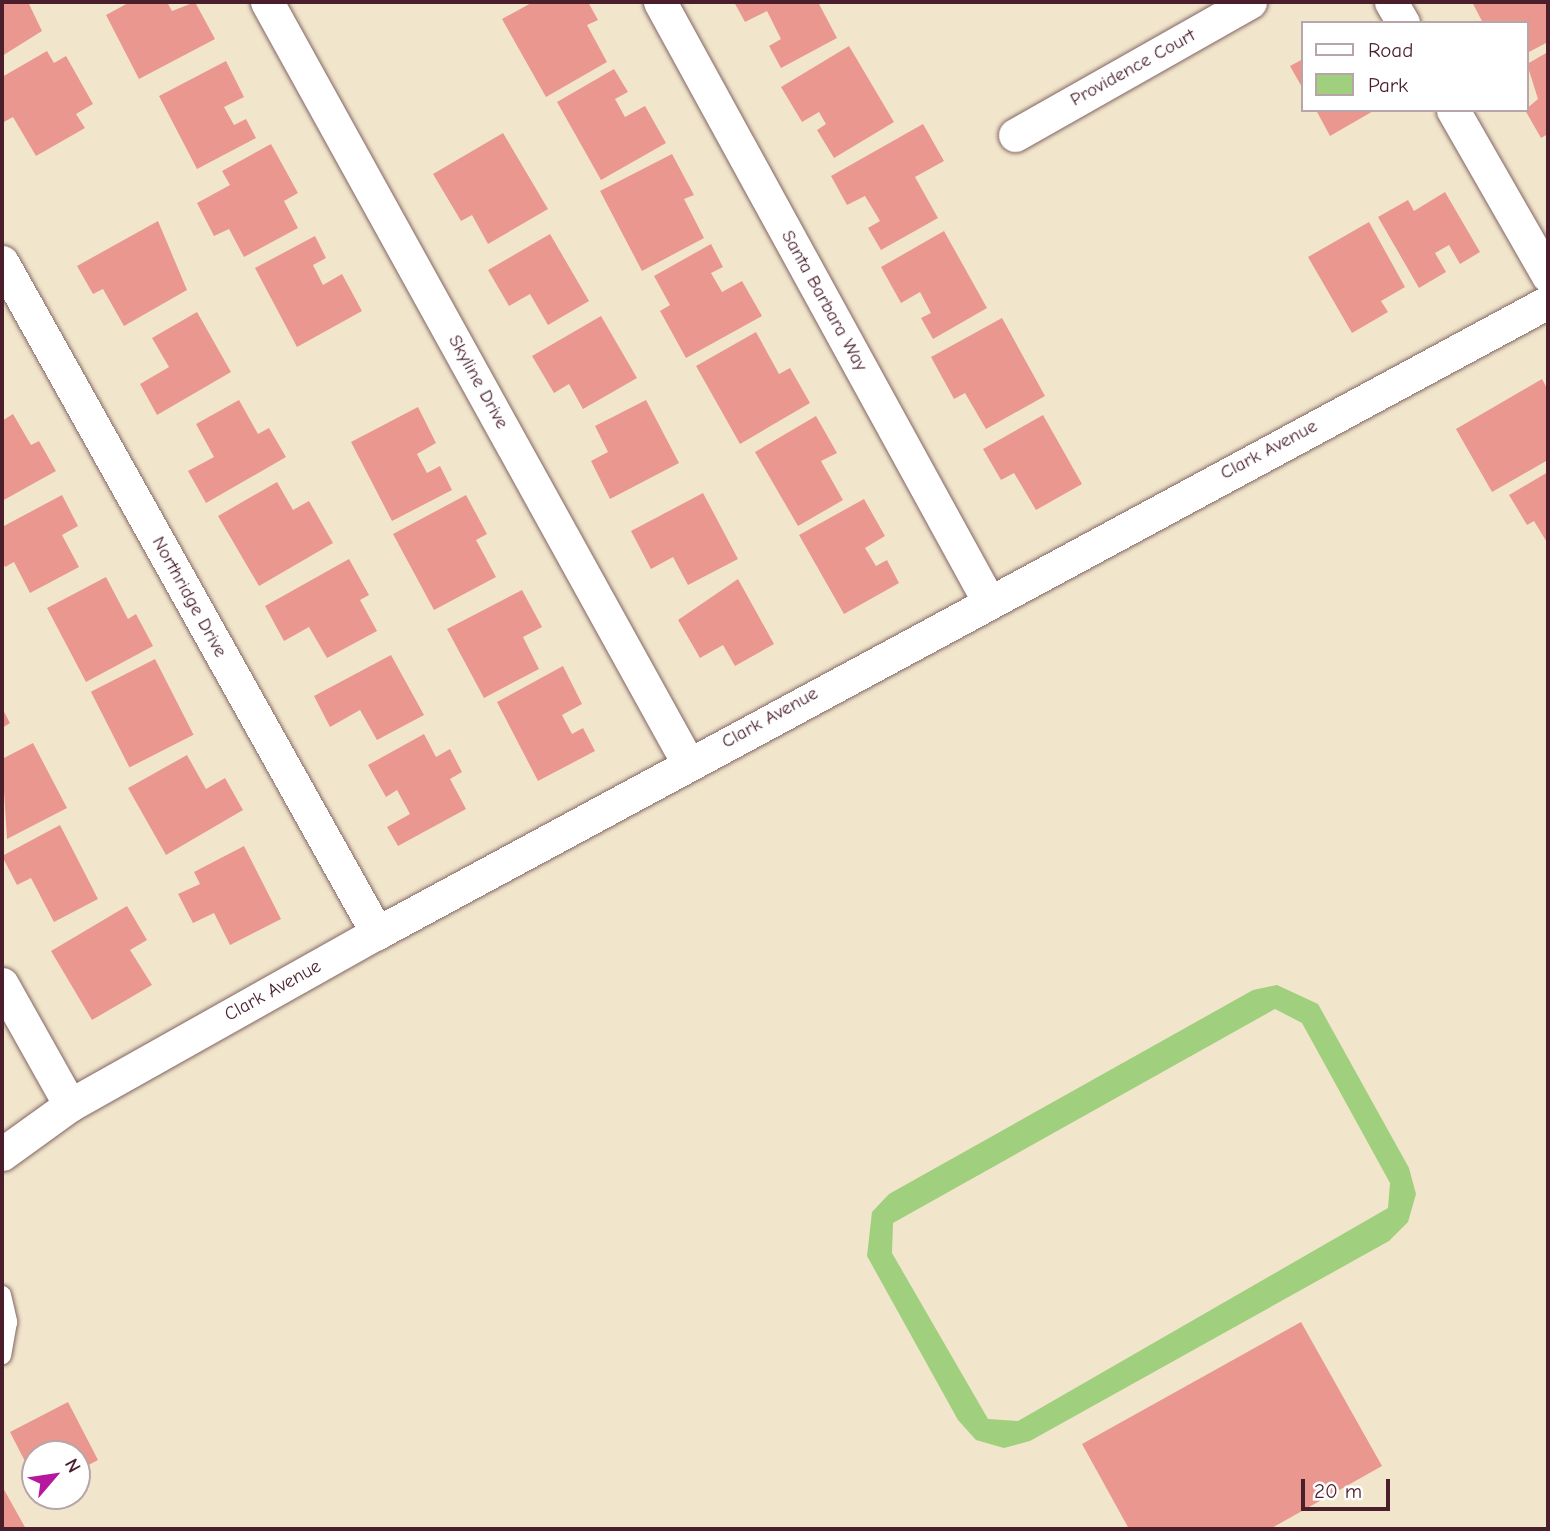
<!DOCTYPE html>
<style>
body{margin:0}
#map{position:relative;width:1550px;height:1531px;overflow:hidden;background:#f1e6cc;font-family:"Comic Neue",sans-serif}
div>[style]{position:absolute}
.green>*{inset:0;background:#a0cf7e}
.building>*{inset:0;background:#ea988f;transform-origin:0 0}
.roads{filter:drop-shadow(0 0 2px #846563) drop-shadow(0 0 2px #846563)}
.service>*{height:18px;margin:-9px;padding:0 9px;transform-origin:9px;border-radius:9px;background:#fff}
.minor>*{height:33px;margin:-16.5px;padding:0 16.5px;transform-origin:16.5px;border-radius:16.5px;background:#fff}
span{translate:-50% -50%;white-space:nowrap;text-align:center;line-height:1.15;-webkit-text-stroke:5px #fff;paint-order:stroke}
.street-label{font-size:19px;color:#4a1f2b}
.frame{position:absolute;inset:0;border:4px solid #4a1f2b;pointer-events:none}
.legend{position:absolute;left:1301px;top:21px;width:228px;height:91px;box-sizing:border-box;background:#fff;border:2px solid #b7a5aa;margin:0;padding:9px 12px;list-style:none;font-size:21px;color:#4a1f2b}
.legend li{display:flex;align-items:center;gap:14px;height:35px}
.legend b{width:35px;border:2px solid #b7a5aa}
.north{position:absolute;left:21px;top:1440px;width:70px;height:70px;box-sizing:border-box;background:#fff;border:2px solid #b7a5aa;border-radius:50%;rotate:61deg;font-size:19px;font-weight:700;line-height:28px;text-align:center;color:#4a1f2b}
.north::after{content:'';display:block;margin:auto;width:24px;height:32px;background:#b5179e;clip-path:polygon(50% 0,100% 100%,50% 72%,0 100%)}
.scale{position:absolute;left:1301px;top:1479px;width:89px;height:32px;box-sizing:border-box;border:4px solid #4a1f2b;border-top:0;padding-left:9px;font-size:21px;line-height:24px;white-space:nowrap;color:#4a1f2b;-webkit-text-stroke:5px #fff;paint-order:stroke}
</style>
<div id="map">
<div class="green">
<i style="clip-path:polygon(evenodd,1277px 985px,1318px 1004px,1409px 1168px,1416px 1194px,1408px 1222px,1389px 1241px,1030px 1441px,1004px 1448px,976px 1440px,958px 1420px,867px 1256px,872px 1212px,889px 1194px,1253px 990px,1277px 985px,1275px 1009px,1302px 1023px,1390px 1183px,1388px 1208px,1018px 1421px,988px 1419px,892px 1253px,893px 1223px,1275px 1009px)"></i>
</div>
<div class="building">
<i style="clip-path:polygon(2px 2px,28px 2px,42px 31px,2px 56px)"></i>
<i style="clip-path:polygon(130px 2px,167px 2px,172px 11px,195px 2px,215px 39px,139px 79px,106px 15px)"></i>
<i style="clip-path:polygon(533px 2px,588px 2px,598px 20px,587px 25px,607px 62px,546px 97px,502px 19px)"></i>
<i style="clip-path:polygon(734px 2px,818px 2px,837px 38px,781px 68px,769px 46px,781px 39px,767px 11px,745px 22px)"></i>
<i style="clip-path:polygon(1472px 2px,1548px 2px,1548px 42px,1527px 53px,1527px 23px,1483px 23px)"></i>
<i style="clip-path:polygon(849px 46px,894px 122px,834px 158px,817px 130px,826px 124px,819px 112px,802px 122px,781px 87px)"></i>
<i style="clip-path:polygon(47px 51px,54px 63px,66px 56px,93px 104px,76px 114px,85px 128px,36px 156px,13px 117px,2px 123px,2px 77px)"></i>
<i style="clip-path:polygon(1548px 52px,1548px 134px,1541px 138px,1525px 110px,1538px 99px,1527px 64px)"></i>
<i style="clip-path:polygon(1303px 59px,1303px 89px,1290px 66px)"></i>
<i style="clip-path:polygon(226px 61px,244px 97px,224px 107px,234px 125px,246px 119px,256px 138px,197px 169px,159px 96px)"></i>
<i style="clip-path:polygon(614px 69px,628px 92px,615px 99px,625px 117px,645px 106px,666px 143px,601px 180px,557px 102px)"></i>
<i style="clip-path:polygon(1316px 110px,1375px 110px,1330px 136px)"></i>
<i style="clip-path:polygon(923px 124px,944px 161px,915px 177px,938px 218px,881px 250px,868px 228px,880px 221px,865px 196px,847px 205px,831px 176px)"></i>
<i style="clip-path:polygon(503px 133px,548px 209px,488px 244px,472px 215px,461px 221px,433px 174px)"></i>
<i style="clip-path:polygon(271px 144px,298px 193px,284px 201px,298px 228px,244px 257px,229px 229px,214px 236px,197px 203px,230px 185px,222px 171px)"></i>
<i style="clip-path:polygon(672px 154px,694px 195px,684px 199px,704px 238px,642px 271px,600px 191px)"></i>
<i style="clip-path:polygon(1445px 192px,1480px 252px,1460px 264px,1449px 245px,1435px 253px,1446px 272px,1419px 288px,1378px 217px,1408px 200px,1414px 211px)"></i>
<i style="clip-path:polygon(158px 221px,187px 290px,124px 326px,103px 289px,93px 294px,77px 266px)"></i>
<i style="clip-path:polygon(1369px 222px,1405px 287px,1381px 301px,1388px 312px,1352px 333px,1308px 257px)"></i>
<i style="clip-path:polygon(944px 231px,987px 308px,933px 339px,921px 318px,931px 313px,920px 292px,901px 303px,881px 267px)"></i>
<i style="clip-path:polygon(550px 234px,589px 301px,548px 325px,530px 294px,509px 306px,488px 270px)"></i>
<i style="clip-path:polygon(315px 236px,326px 258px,313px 265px,323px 285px,342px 274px,362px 311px,297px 347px,255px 268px)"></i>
<i style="clip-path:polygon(711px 244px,723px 267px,711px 273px,722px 292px,742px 281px,762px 316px,686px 358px,660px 311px,670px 305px,654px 276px)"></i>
<i style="clip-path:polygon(197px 312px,231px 372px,157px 415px,140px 384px,169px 367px,152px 338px)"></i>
<i style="clip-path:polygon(601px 316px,637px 378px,583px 409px,569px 384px,554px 393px,532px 356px)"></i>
<i style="clip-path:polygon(1002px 318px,1045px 396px,986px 429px,965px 393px,954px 399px,931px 357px)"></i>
<i style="clip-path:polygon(756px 332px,779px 374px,790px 368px,810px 403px,740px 444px,696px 366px)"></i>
<i style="clip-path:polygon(1542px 379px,1548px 390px,1548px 460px,1492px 492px,1456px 429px)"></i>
<i style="clip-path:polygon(239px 400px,258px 434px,269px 428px,286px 457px,206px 503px,188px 471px,214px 457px,196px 424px)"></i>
<i style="clip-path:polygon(646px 400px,679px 463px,610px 499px,591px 461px,608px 452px,595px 426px)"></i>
<i style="clip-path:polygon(418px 407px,436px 443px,417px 454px,427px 473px,440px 466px,452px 490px,392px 521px,351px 442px)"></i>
<i style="clip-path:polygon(13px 414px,31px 445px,39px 441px,56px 471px,2px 501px,2px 421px)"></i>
<i style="clip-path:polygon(1043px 415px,1082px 484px,1036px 510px,1014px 473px,1001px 480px,983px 449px)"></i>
<i style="clip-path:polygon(816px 416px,837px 453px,821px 461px,843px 500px,798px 526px,755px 452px)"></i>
<i style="clip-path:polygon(1548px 472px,1548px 544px,1534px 521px,1527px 525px,1509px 495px)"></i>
<i style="clip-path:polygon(277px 482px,293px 510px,309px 501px,333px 543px,259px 586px,218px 516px)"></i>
<i style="clip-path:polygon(703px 493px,738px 559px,688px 585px,673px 557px,651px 569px,631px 531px)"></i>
<i style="clip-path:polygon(62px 495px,78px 526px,62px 535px,79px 567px,30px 593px,14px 562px,5px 567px,2px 561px,2px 527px)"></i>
<i style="clip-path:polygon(466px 495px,487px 534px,476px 540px,496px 577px,434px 610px,393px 534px)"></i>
<i style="clip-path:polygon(864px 499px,885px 536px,865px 548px,876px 566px,887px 560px,899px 583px,844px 614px,799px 535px)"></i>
<i style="clip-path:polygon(349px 559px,369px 595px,360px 600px,377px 631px,327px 658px,309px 627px,284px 641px,265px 606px)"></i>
<i style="clip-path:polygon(106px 577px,128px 619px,136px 614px,153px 646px,86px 682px,47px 608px)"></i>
<i style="clip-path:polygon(738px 579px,774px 644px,735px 666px,723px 645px,700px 658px,678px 620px)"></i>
<i style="clip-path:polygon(522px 590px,542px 627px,523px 637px,539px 669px,484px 698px,447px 629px)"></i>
<i style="clip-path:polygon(391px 655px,424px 715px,377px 740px,360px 710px,330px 727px,314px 696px)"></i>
<i style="left:155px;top:659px;width:85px;height:72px;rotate:63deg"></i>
<i style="clip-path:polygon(563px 666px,582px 704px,562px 715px,572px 734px,583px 728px,595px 751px,538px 781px,497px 702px)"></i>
<i style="clip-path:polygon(2px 708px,10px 723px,2px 728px)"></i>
<i style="clip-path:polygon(424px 734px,436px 757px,450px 749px,462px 772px,450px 779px,466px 809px,398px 846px,387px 827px,410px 814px,397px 790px,386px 797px,368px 765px)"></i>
<i style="clip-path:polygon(33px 743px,67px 808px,7px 839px,2px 759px)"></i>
<i style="clip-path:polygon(187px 755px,206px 789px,225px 778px,243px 810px,166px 855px,128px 788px)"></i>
<i style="clip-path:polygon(60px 825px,98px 899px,54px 922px,31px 878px,17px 885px,2px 856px)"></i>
<i style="clip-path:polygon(244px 846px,281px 919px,230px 945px,214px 913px,193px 923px,178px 894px,200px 884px,194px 872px)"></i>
<i style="clip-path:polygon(127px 906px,147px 940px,130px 950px,152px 985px,92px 1020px,51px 951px)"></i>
<i style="clip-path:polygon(1301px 1322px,1382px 1466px,1270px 1529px,1129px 1529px,1082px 1444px)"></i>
<i style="clip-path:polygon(68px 1402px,98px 1460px,77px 1471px,77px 1454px,35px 1454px,35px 1481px,10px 1432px)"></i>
<i style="clip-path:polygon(2px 1486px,26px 1529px,2px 1529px)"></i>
</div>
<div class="roads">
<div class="service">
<i style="left:2px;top:1295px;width:28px;rotate:77deg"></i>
<i style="left:8px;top:1322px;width:34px;rotate:100deg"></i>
</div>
<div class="minor">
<i style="left:267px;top:2px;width:870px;rotate:61.05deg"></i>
<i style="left:660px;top:2px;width:682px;rotate:61.26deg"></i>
<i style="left:1391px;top:2px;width:24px;rotate:60deg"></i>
<i style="left:1453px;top:110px;width:191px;rotate:60.2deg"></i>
<i style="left:1015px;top:135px;width:270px;rotate:-29.5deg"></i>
<i style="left:2px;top:262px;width:769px;rotate:60.8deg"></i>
<i style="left:2px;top:984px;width:139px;rotate:60.7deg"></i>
<i style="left:2px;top:1154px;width:84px;rotate:-35.8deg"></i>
<i style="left:70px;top:1105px;width:352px;rotate:-29.3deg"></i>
<i style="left:377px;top:933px;width:1330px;rotate:-28.32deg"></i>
</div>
</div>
<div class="street-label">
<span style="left:1133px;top:68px;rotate:-29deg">Providence Court</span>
<span style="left:824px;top:301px;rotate:61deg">Santa Barbara Way</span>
<span style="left:478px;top:382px;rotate:61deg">Skyline Drive</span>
<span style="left:1269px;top:450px;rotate:-28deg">Clark Avenue</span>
<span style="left:189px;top:597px;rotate:61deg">Northridge Drive</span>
<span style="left:770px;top:718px;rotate:-29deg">Clark Avenue</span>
<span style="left:273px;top:991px;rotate:-29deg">Clark Avenue</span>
</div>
<div class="frame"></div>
<ul class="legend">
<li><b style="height:9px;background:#fff"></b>Road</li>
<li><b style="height:19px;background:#a0cf7e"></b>Park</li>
</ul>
<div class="north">N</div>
<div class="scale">20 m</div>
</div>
